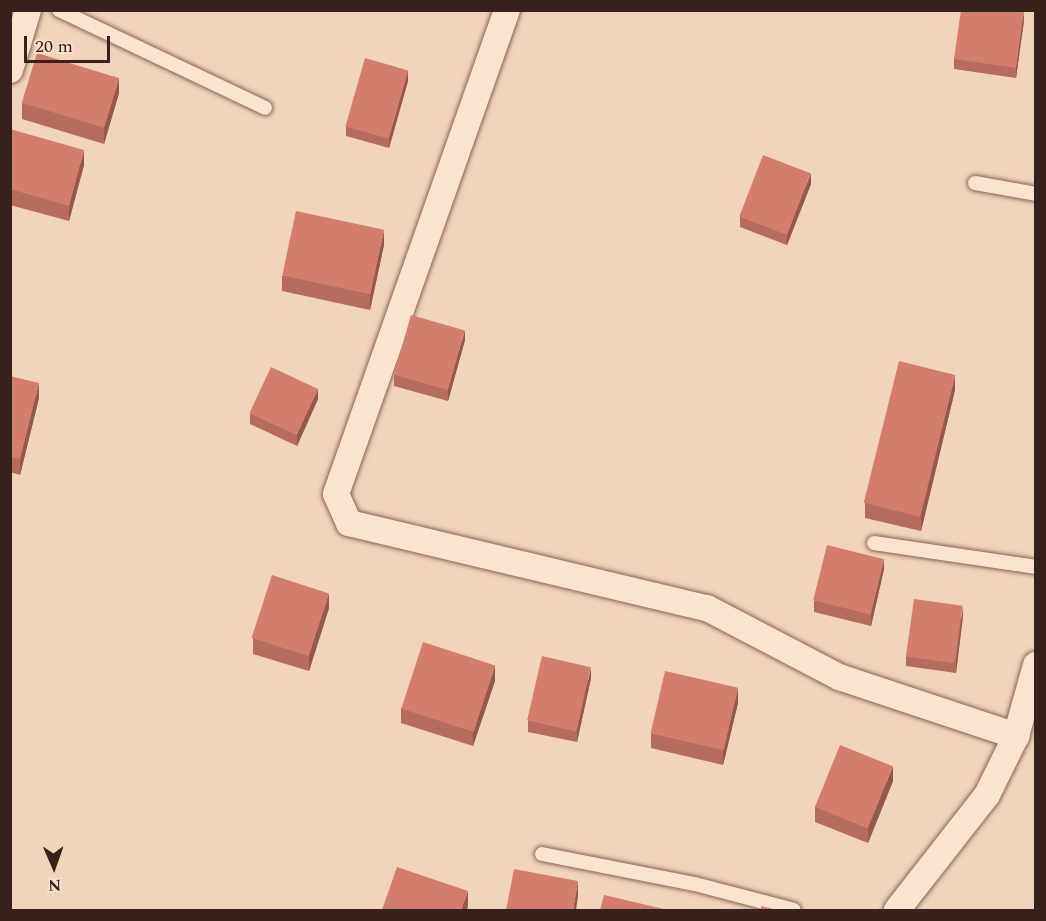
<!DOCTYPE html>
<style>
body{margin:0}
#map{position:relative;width:1046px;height:921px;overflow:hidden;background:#f1d4ba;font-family:Spectral,serif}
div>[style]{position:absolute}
.roads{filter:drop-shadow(0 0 2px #8a6353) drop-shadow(0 0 2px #8a6353)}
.lane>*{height:14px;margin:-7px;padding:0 7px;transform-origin:7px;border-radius:7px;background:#fce3ce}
.street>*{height:26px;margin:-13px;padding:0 13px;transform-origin:13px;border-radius:13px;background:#fce3ce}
.wall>*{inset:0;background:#b56c5d}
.shaded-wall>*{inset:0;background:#94584c}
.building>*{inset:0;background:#d37e6c;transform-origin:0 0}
span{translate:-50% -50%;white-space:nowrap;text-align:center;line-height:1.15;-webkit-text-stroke:6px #f8e0ca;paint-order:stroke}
.frame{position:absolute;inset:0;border:12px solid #37211a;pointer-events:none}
.north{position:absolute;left:24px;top:837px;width:60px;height:60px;-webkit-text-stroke:4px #f8e0ca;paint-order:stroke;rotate:178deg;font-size:16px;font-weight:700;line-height:24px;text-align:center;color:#37211a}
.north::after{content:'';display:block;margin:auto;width:21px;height:27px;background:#37211a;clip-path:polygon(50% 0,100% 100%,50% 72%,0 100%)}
.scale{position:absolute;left:24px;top:36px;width:86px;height:27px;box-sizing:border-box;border:3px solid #37211a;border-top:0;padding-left:8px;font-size:18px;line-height:21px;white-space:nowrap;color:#37211a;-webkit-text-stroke:4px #f8e0ca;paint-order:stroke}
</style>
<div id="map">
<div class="roads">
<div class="lane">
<i style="left:59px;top:10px;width:228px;rotate:25.4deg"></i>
<i style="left:975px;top:183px;width:62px;rotate:10.2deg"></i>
<i style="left:874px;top:543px;width:164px;rotate:8.4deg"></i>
<i style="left:542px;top:854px;width:156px;rotate:11.1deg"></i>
<i style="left:695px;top:884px;width:102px;rotate:14.7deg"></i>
</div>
<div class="street">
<i style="left:507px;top:10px;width:513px;rotate:109.46deg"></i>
<i style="left:336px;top:494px;width:32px;rotate:66deg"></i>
<i style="left:349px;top:523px;width:368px;rotate:13.4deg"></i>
<i style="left:707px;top:608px;width:149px;rotate:27.6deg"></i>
<i style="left:839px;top:677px;width:187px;rotate:18.4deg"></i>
<i style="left:10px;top:70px;width:63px;rotate:-73.3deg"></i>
<i style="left:897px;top:910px;width:146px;rotate:-52deg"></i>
<i style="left:987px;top:795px;width:66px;rotate:-63.8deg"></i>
<i style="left:1016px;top:736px;width:74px;rotate:-74.3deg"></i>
</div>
</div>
<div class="wall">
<i style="clip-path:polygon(1024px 20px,1016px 78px,954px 69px,954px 59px)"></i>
<i style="clip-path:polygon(408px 81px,389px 148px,346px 136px,346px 126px)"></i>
<i style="clip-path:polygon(119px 93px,104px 144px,22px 119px,22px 103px)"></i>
<i style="clip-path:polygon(10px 129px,84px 165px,69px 221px,10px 205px)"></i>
<i style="clip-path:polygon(811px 184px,787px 245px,740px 227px,740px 217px)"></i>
<i style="clip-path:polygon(384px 245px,370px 310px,282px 291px,282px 276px)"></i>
<i style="clip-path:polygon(465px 340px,448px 401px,394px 386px,394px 375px)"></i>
<i style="clip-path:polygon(10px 376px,39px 398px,20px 475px,10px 472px)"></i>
<i style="clip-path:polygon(955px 390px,921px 531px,865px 518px,865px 503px)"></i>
<i style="clip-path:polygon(318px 399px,297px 446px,250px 424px,250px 414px)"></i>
<i style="clip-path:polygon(884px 569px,871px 626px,814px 612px,814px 601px)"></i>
<i style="clip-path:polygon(329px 608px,309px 671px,253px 654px,253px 638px)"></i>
<i style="clip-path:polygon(963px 616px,956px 673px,906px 666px,906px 656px)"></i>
<i style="clip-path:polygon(591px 678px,577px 742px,528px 732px,528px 721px)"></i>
<i style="clip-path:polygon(495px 681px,473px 746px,401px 723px,401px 708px)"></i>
<i style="clip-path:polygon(738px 703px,723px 765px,651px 748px,651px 733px)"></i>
<i style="clip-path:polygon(893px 781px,868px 843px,815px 822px,815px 807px)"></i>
</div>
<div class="shaded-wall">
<i style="clip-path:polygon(1024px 10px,1024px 20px,1016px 78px,1016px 68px)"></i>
<i style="clip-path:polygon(408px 70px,408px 81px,389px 148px,389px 137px)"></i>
<i style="clip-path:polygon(119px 78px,119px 93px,104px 144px,104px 128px)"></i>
<i style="clip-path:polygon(84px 150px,84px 165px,69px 221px,69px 206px)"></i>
<i style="clip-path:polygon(811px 173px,811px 184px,787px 245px,787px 234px)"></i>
<i style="clip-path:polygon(384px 230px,384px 245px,370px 310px,370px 295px)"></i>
<i style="clip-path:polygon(465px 330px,465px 340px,448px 401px,448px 390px)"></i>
<i style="clip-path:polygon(955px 375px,955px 390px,921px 531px,921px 516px)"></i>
<i style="clip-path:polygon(39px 383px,39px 398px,20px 475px,20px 459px)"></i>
<i style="clip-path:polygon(318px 389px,318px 399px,297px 446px,297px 435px)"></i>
<i style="clip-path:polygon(884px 559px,884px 569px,871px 626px,871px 615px)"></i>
<i style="clip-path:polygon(329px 593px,329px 608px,309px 671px,309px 655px)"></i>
<i style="clip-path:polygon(963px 606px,963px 616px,956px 673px,956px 662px)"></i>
<i style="clip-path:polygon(495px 666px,495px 681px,473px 746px,473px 731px)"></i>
<i style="clip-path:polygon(591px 667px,591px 678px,577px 742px,577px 732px)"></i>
<i style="clip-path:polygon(738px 688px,738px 703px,723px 765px,723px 750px)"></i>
<i style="clip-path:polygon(893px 766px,893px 781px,868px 843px,868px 828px)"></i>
<i style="clip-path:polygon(578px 881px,578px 896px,576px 910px,573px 910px)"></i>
<i style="clip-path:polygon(468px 891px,468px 906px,467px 910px,461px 910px)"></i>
</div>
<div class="building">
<i style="clip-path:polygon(961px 10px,1024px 10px,1016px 68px,954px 59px)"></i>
<i style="left:37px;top:53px;width:86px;height:52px;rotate:17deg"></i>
<i style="left:365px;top:58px;width:45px;height:71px;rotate:16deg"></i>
<i style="clip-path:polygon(10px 129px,84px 150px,69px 206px,10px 189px)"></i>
<i style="left:763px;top:155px;width:51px;height:66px;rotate:21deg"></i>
<i style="left:296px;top:211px;width:90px;height:66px;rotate:12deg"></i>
<i style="left:411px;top:315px;width:56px;height:62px;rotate:16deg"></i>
<i style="left:899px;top:361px;width:58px;height:146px;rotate:14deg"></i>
<i style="left:271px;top:367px;width:52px;height:51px;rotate:25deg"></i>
<i style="clip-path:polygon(10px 376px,39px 383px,20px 459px,10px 457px)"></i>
<i style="left:827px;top:545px;width:59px;height:57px;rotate:14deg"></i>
<i style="left:272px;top:575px;width:60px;height:66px;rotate:18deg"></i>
<i style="left:914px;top:599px;width:49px;height:58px;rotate:8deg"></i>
<i style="left:423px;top:642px;width:76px;height:70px;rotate:18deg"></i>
<i style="left:542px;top:656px;width:50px;height:66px;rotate:13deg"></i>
<i style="left:665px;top:671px;width:75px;height:64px;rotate:13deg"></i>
<i style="left:840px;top:745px;width:57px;height:67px;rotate:22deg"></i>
<i style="clip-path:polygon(397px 867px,468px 891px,461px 910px,382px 910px)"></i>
<i style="clip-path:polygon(514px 869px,578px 881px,573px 910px,506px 910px)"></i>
<i style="clip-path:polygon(604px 895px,668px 910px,600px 910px)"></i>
<i style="clip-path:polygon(761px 906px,777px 910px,761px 910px)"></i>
</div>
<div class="frame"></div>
<div class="north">N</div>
<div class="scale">20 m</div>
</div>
